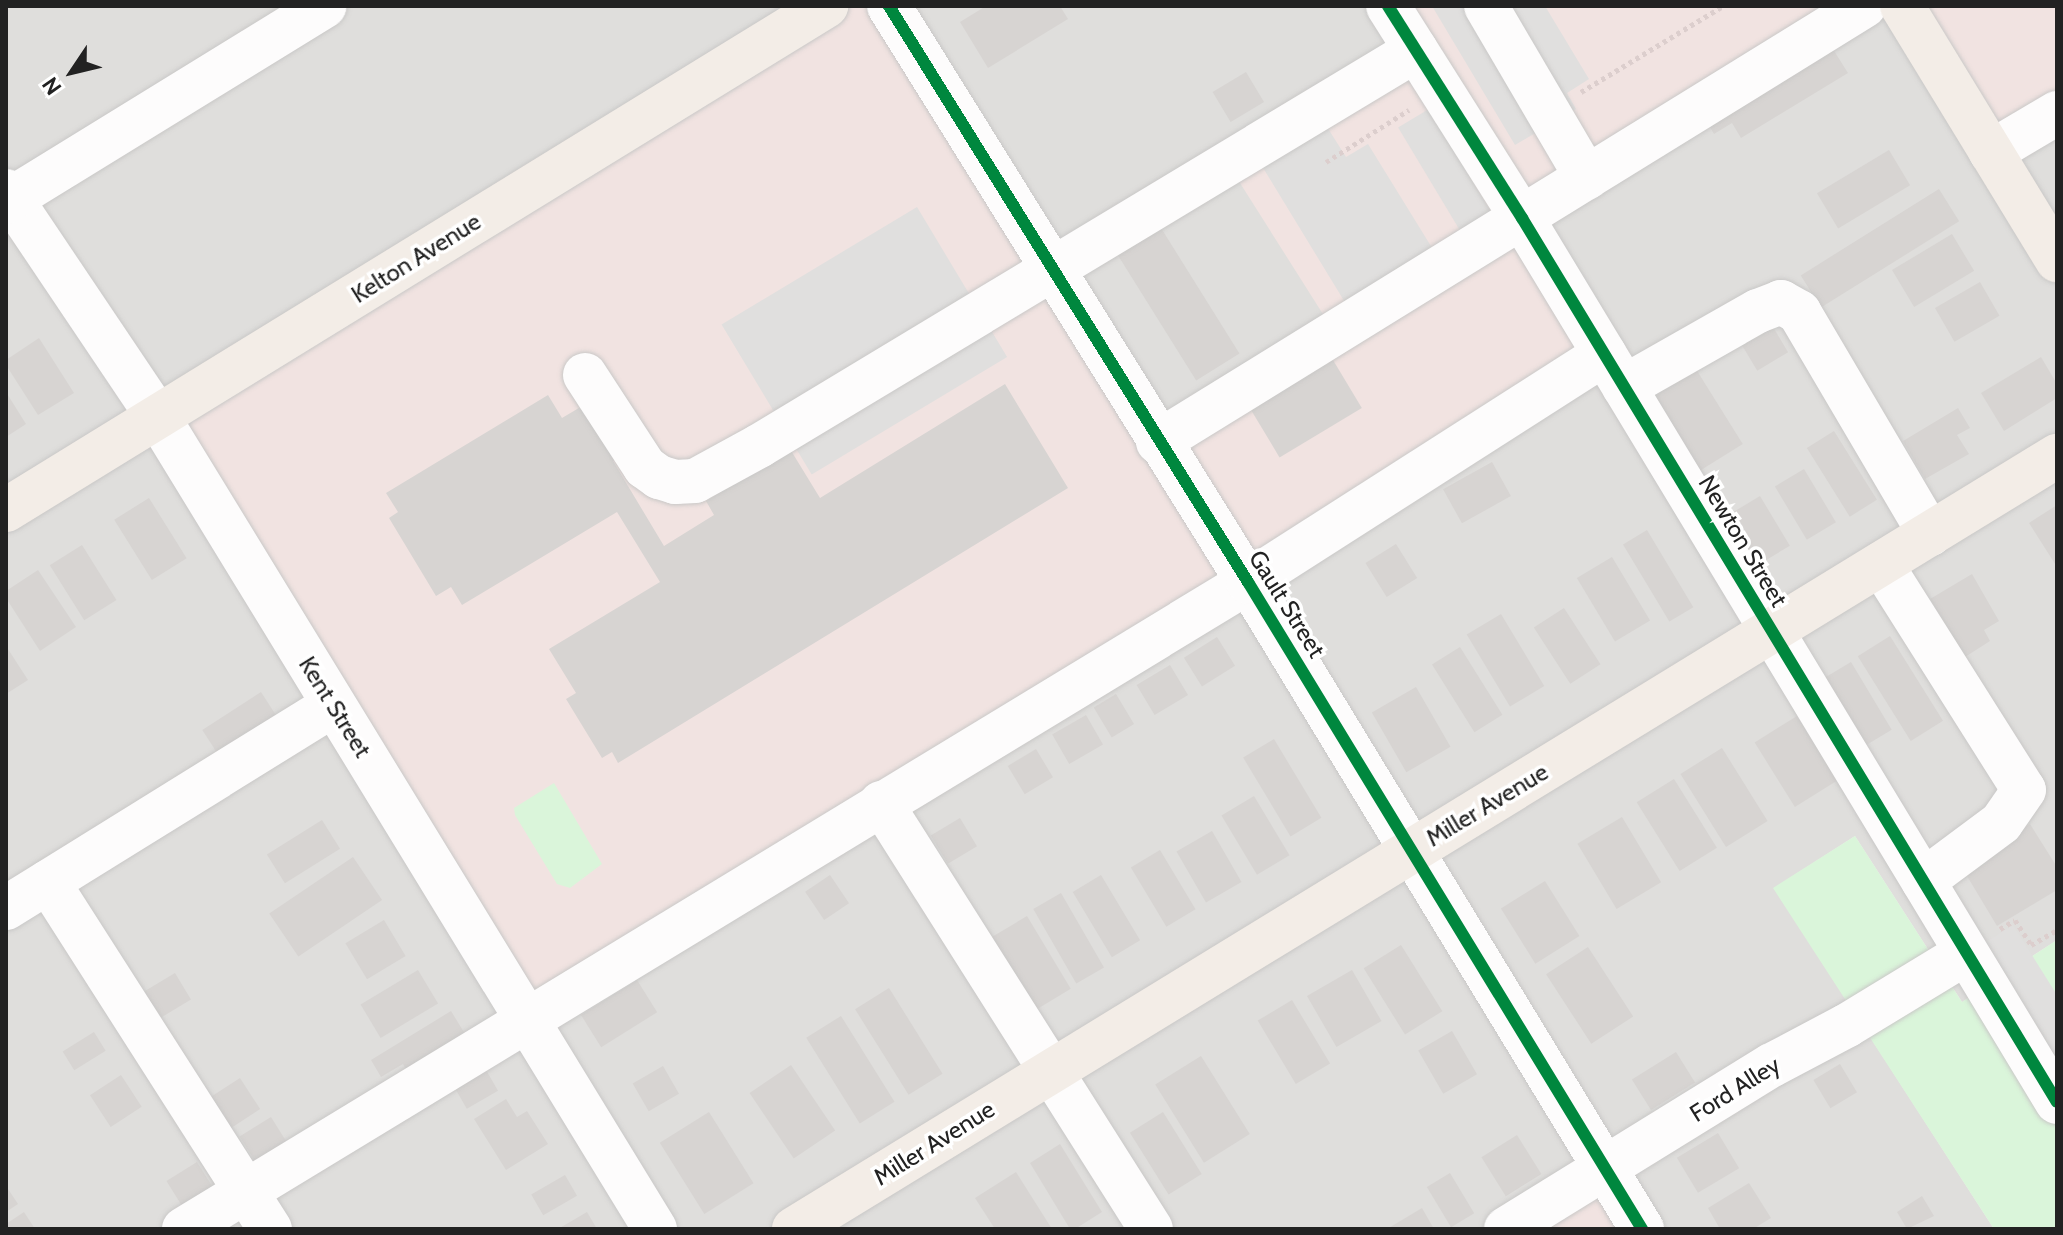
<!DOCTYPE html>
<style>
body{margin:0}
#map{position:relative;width:2063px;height:1235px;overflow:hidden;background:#f0eeeb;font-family:Cabin,sans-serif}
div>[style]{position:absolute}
.residential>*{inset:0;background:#dfdedc}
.commercial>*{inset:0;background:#f1e3e1}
.park>*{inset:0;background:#daf5da}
.parking>*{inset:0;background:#e0dfde;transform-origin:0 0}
.building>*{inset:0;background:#d7d4d2;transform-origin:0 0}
.path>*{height:5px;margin-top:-2.5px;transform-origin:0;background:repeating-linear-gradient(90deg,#dccecd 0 4px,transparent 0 8px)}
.roads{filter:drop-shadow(0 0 2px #c9c8c7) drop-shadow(0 0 2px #c9c8c7)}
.minor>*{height:44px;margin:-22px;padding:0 22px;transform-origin:22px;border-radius:22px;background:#fdfcfc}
.major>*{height:44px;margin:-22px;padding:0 22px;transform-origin:22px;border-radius:22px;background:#f3ede7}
.cycleway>*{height:12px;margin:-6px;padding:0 6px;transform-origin:6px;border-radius:6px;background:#00873e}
span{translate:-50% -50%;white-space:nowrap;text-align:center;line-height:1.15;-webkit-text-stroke:7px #fff;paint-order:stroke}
.street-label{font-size:24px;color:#222}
.frame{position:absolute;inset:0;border:8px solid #222;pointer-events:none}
.north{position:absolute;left:32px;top:32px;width:80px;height:80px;-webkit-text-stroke:6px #fff;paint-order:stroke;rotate:235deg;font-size:22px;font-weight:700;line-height:32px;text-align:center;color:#222}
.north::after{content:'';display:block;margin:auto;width:28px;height:36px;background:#222;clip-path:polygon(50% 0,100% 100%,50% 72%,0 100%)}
</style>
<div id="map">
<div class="residential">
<i style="clip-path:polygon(6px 6px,827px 6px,523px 1029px,1511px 210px,1897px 6px,2057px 120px,2057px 940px,1962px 1002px,1855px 836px,1774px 888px,1994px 1229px,6px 1229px)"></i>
<i style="clip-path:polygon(896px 6px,1386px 6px,1408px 42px,1333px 330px,1155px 438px)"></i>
</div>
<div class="commercial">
<i style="clip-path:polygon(827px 6px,896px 6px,1155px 438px,1333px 330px,1221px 153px,1408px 42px,1386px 6px,1849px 6px,1512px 209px,1606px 362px,523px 1029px,162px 424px)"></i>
<i style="clip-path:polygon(1898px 6px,2057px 6px,2057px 120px,1990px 159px)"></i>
<i style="clip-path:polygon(1600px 1165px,1641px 1229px,1500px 1229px)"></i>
</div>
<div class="park">
<i style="clip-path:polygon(554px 783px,602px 864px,570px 888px,557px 884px,515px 815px,514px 808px)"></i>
<i style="clip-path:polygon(1855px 836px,1962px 1002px,2057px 940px,2057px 1229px,1994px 1229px,1773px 888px)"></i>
</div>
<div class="parking">
<i style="clip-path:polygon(1432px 6px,1545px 6px,1589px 79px,1567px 93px,1576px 109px,1515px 145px)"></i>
<i style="left:1429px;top:109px;width:123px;height:36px;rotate:59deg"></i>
<i style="clip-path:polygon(1322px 119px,1346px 157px,1368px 144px,1434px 251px,1346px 304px,1257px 158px)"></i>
<i style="left:917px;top:207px;width:175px;height:228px;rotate:59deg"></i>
<i style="clip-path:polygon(2013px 925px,2057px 995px,2057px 1076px,1977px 948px)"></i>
</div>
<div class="building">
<i style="clip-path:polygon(986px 6px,1060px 6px,1068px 19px,988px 68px,960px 22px)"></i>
<i style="clip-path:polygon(1831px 46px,1848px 73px,1741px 138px,1732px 123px,1714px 134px,1707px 122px)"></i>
<i style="left:1246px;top:72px;width:35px;height:39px;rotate:59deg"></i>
<i style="left:1889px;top:150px;width:41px;height:84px;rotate:59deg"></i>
<i style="left:1939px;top:189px;width:38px;height:163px;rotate:58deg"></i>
<i style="left:1161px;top:228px;width:148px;height:51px;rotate:58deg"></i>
<i style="left:1952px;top:234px;width:43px;height:70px;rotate:59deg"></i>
<i style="left:1980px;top:282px;width:39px;height:52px;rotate:60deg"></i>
<i style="left:1767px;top:317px;width:41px;height:36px;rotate:59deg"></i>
<i style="clip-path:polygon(39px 338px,74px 393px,38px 415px,6px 365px,6px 360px)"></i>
<i style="clip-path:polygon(2041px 357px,2057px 384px,2057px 398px,2004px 431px,1981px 393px)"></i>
<i style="left:1333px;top:360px;width:56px;height:96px;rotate:59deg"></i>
<i style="left:1694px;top:366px;width:92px;height:53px;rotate:58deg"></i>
<i style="clip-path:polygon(1005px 384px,1068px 488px,618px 763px,612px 752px,602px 758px,566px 699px,576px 693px,549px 649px,660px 582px,617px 512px,462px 605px,451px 587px,436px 596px,389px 518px,398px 512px,386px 493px,548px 395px,562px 418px,589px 402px,622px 456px,613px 461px,664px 546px,714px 515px,706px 501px,790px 449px,820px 498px)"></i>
<i style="clip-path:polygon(6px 392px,26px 424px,6px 437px)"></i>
<i style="clip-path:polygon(1958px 408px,1970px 428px,1957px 435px,1969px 454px,1925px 479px,1903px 441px)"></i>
<i style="left:1834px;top:431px;width:81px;height:32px;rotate:58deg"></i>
<i style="left:1492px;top:462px;width:39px;height:56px;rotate:61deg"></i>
<i style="left:1804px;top:469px;width:62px;height:34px;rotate:59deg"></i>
<i style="left:1760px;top:496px;width:58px;height:45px;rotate:59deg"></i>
<i style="left:149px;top:498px;width:71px;height:41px;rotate:58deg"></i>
<i style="clip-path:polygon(2057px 505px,2057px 567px,2029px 523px)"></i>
<i style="left:1647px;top:530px;width:90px;height:28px;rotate:59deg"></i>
<i style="left:1396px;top:544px;width:40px;height:36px;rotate:58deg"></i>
<i style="left:82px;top:545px;width:65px;height:38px;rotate:58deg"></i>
<i style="left:1612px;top:557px;width:74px;height:41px;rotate:59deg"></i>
<i style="clip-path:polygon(38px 570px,76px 627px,40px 651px,6px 598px,6px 591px)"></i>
<i style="clip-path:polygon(1972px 574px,1999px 621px,1984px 630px,1990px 641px,1965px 657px,1930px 599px)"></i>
<i style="left:1564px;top:608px;width:67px;height:36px;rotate:57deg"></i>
<i style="left:1501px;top:614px;width:84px;height:40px;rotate:59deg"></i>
<i style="left:1890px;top:636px;width:100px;height:38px;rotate:58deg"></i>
<i style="left:1217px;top:637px;width:34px;height:39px;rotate:58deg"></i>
<i style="clip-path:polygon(6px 646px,28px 680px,6px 694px)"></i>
<i style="left:1460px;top:647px;width:80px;height:33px;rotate:58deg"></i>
<i style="left:1851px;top:662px;width:79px;height:34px;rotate:59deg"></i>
<i style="left:1170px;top:665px;width:35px;height:39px;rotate:59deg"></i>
<i style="left:1416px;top:687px;width:69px;height:51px;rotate:60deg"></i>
<i style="left:261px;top:692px;width:27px;height:70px;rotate:57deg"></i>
<i style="left:1116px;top:694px;width:35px;height:26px;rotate:59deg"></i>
<i style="left:1086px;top:715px;width:34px;height:39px;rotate:60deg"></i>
<i style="left:1797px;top:716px;width:76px;height:50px;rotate:58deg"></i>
<i style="left:1274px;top:739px;width:92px;height:36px;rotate:59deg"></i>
<i style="left:1722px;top:748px;width:86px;height:49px;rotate:58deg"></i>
<i style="left:1036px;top:749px;width:33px;height:33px;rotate:59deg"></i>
<i style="left:1674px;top:779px;width:81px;height:44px;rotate:58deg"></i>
<i style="left:1254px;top:796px;width:69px;height:38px;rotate:59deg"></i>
<i style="left:1622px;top:817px;width:76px;height:52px;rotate:59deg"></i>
<i style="left:960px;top:818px;width:33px;height:34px;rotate:59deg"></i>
<i style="left:322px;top:820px;width:34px;height:65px;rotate:58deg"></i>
<i style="clip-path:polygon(2030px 824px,2057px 867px,2057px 890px,1997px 926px,1961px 866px)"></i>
<i style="left:1212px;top:831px;width:59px;height:41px;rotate:60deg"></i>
<i style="left:1160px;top:850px;width:69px;height:34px;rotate:59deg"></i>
<i style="left:353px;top:857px;width:52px;height:101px;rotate:56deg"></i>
<i style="left:830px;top:875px;width:34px;height:30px;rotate:56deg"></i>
<i style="left:1101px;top:875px;width:76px;height:33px;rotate:59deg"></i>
<i style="left:1545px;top:881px;width:65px;height:52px;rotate:58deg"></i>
<i style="left:1061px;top:893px;width:86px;height:32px;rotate:60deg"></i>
<i style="left:1027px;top:916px;width:85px;height:41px;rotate:59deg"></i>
<i style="left:384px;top:920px;width:42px;height:45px;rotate:59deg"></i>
<i style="left:1401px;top:945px;width:78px;height:44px;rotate:58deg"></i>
<i style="left:1588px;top:947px;width:83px;height:50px;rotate:57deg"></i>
<i style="left:418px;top:970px;width:39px;height:67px;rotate:59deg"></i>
<i style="left:1352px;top:970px;width:59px;height:52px;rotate:60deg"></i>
<i style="left:175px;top:973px;width:31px;height:36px;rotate:59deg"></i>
<i style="left:637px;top:980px;width:38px;height:66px;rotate:58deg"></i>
<i style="left:889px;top:988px;width:101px;height:40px;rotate:58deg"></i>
<i style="left:1292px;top:1000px;width:74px;height:40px;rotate:59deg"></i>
<i style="clip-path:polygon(451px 1011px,470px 1042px,411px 1078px,403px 1064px,381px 1077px,371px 1060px)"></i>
<i style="left:841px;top:1016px;width:101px;height:41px;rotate:58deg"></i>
<i style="left:1452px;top:1031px;width:50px;height:39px;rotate:60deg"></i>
<i style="left:94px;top:1032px;width:22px;height:37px;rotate:58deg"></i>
<i style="left:1676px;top:1052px;width:36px;height:52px;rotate:58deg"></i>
<i style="left:1201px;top:1056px;width:92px;height:54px;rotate:58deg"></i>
<i style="left:1840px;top:1064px;width:33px;height:31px;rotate:59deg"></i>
<i style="left:791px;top:1065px;width:79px;height:50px;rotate:56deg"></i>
<i style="left:663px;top:1066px;width:32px;height:35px;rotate:60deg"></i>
<i style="left:486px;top:1070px;width:24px;height:36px;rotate:60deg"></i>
<i style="left:121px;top:1075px;width:38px;height:37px;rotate:57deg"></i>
<i style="left:240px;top:1078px;width:37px;height:36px;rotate:57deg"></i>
<i style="clip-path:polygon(506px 1099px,517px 1117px,527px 1111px,548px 1144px,506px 1170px,474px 1119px)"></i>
<i style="left:709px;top:1112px;width:84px;height:58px;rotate:58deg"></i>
<i style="left:1163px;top:1112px;width:73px;height:39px;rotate:58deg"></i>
<i style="left:271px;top:1117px;width:38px;height:37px;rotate:58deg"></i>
<i style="left:1718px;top:1133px;width:41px;height:48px;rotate:59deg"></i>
<i style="left:1517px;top:1135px;width:46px;height:42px;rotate:58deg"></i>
<i style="clip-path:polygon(1060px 1144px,1102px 1212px,1075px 1229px,1070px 1229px,1030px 1163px)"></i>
<i style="left:197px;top:1162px;width:38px;height:36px;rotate:58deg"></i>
<i style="clip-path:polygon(1016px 1172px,1052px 1229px,995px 1229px,975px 1198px)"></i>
<i style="left:1450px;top:1173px;width:47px;height:27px;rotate:59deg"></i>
<i style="left:565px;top:1175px;width:24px;height:39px;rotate:60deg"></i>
<i style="clip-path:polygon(1749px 1183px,1771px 1218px,1753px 1229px,1720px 1229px,1708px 1208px)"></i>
<i style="clip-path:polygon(6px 1186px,18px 1204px,6px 1212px)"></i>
<i style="clip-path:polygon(1922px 1196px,1934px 1216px,1907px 1229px,1897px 1212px)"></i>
<i style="clip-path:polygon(1422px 1208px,1434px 1229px,1387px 1229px)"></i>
<i style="clip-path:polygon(24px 1212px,35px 1229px,6px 1229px,6px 1224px)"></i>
<i style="clip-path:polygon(587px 1212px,597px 1229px,558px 1229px)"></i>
</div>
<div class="path">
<i style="left:1581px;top:92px;width:166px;rotate:-31.2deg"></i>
<i style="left:1326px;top:162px;width:98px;rotate:-32.1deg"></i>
<i style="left:2000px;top:929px;width:17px;rotate:-31deg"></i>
<i style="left:2015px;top:920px;width:30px;rotate:57deg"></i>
<i style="left:2031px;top:945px;width:30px;rotate:-30deg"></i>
</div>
<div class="roads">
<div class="minor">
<i style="left:889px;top:6px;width:679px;rotate:58.07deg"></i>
<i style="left:1248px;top:582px;width:758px;rotate:58.66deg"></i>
<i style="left:1388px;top:6px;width:251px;rotate:57.7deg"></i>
<i style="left:1522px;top:218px;width:1033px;rotate:58.82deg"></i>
<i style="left:1486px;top:6px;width:199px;rotate:59.6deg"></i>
<i style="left:1991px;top:152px;width:77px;rotate:-30.6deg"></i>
<i style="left:6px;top:191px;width:272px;rotate:56.1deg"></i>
<i style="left:158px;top:417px;width:952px;rotate:58.53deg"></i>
<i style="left:6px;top:202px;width:374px;rotate:-31.6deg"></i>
<i style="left:585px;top:375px;width:110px;rotate:56.9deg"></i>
<i style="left:645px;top:467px;width:17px;rotate:36deg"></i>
<i style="left:659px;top:477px;width:17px;rotate:17deg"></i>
<i style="left:675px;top:482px;width:20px;rotate:-3deg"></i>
<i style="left:695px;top:481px;width:73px;rotate:-28.7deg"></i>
<i style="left:759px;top:446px;width:767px;rotate:-31.08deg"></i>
<i style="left:1624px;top:387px;width:154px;rotate:-29.6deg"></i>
<i style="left:1758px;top:311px;width:25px;rotate:-21deg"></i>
<i style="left:1781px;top:302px;width:21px;rotate:29deg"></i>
<i style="left:1799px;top:312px;width:258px;rotate:59.5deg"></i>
<i style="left:1158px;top:442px;width:830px;rotate:-31.7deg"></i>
<i style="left:1881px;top:564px;width:267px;rotate:57.7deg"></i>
<i style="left:2024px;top:790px;width:40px;rotate:124.9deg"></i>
<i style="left:2001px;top:823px;width:97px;rotate:143.4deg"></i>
<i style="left:881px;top:803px;width:504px;rotate:57.63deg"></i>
<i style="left:48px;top:882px;width:412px;rotate:57.4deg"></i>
<i style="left:6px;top:908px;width:385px;rotate:-31.8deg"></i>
<i style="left:184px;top:1229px;width:1245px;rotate:-31.3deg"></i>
<i style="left:1248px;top:582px;width:423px;rotate:-32.6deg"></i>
<i style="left:1506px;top:1229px;width:312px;rotate:-31.7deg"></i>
<i style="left:1772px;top:1065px;width:84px;rotate:-27.8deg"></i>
<i style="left:1846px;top:1026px;width:140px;rotate:-31.3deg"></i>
</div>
<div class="major">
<i style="left:1902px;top:6px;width:298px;rotate:58.6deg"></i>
<i style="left:6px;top:510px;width:963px;rotate:-31.58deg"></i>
<i style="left:794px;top:1229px;width:1481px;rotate:-31.47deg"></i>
</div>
</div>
<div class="cycleway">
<i style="left:889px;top:6px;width:679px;rotate:58.07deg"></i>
<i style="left:1248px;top:582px;width:758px;rotate:58.66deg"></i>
<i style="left:1388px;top:6px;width:251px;rotate:57.7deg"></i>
<i style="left:1522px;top:218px;width:1033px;rotate:58.82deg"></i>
</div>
<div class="street-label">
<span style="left:416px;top:258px;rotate:-32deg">Kelton Avenue</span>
<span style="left:1743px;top:541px;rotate:59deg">Newton Street</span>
<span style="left:1287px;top:604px;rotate:58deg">Gault Street</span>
<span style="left:335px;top:707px;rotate:58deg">Kent Street</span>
<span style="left:1487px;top:805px;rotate:-31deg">Miller Avenue</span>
<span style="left:1735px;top:1089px;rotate:-32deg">Ford Alley</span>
<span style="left:934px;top:1143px;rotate:-32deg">Miller Avenue</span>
</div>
<div class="frame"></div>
<div class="north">N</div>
</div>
